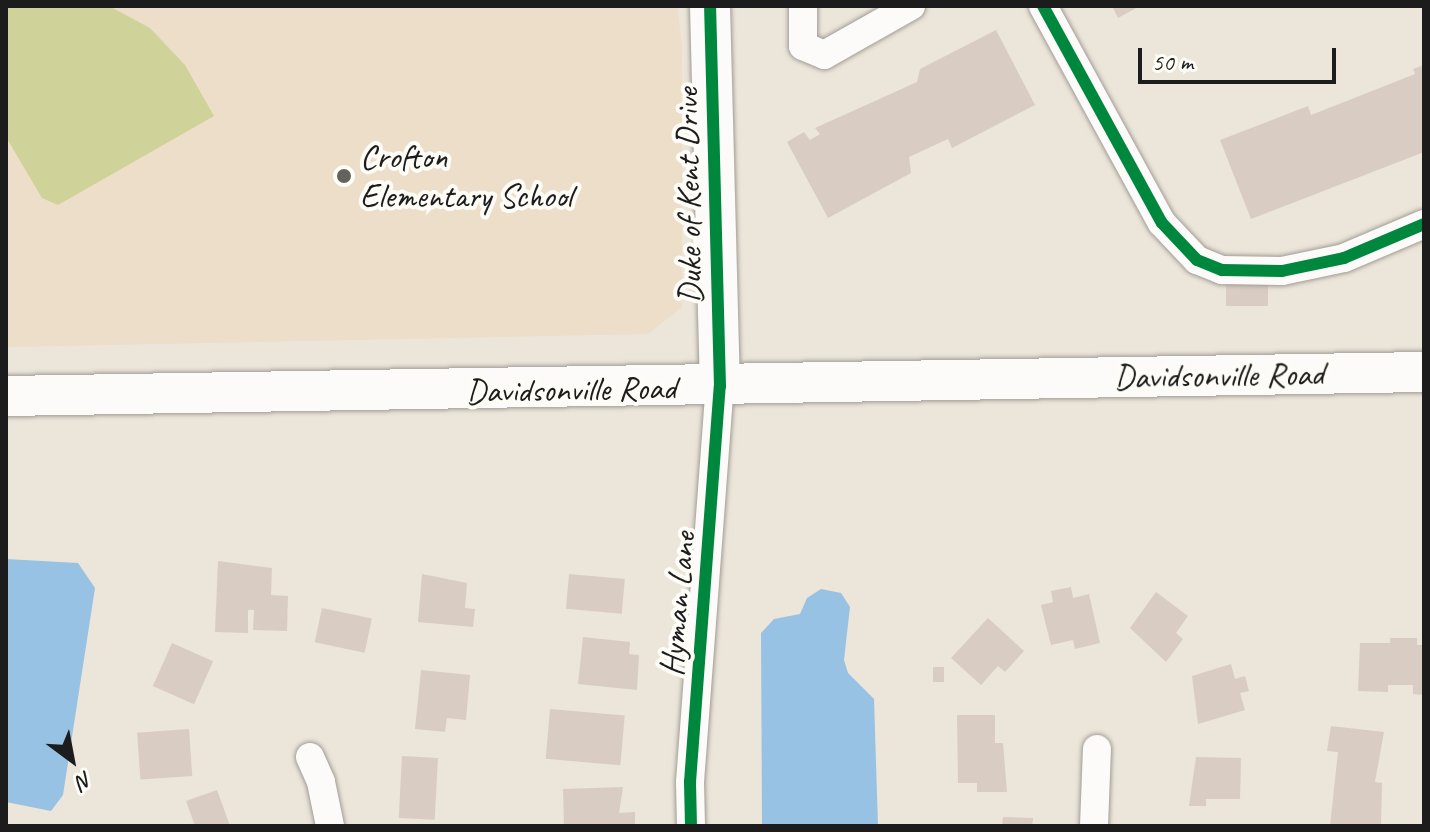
<!DOCTYPE html>
<style>
body{margin:0}
#map{position:relative;width:1430px;height:832px;overflow:hidden;background:#ece5d9;font-family:Caveat,sans-serif}
div>[style]{position:absolute}
.built>*{inset:0;background:#ecdec8}
.green>*{inset:0;background:#cfd39a}
.water>*{inset:0;background:#97c2e3}
.building>*{inset:0;background:#d9cdc3;transform-origin:0 0}
.roads{filter:drop-shadow(0 0 2px #a19d96) drop-shadow(0 0 2px #a19d96)}
.street>*{height:28px;margin:-14px;padding:0 14px;transform-origin:14px;border-radius:14px;background:#fcfbf9}
.secondary>*{height:40px;margin:-20px;padding:0 20px;transform-origin:20px;border-radius:20px;background:#fcfbf9}
.cycleway>*{height:12px;margin:-6px;padding:0 6px;transform-origin:6px;border-radius:6px;background:#00873e}
.dots>*{width:22px;height:22px;translate:-50% -50%;box-sizing:border-box;border:4px solid #fdfcf7;border-radius:50%}
span{translate:-50% -50%;white-space:nowrap;text-align:center;line-height:1.15;-webkit-text-stroke:8px #fdfcf7;paint-order:stroke}
.poi-label{font-size:34px;color:#1c1c1c}
.left{translate:0 -50%;text-align:left}
.street-label{font-size:34px;color:#1c1c1c}
.frame{position:absolute;inset:0;border:8px solid #1c1c1c;pointer-events:none}
.north{position:absolute;left:32px;top:720px;width:80px;height:80px;-webkit-text-stroke:6px #fdfcf7;paint-order:stroke;rotate:148deg;font-size:22px;font-weight:700;line-height:32px;text-align:center;color:#1c1c1c}
.north::after{content:'';display:block;margin:auto;width:28px;height:36px;background:#1c1c1c;clip-path:polygon(50% 0,100% 100%,50% 72%,0 100%)}
.scale{position:absolute;left:1138px;top:48px;width:198px;height:36px;box-sizing:border-box;border:4px solid #1c1c1c;border-top:0;padding-left:10px;font-size:24px;line-height:28px;white-space:nowrap;color:#1c1c1c;-webkit-text-stroke:6px #fdfcf7;paint-order:stroke}
</style>
<div id="map">
<div class="built">
<i style="clip-path:polygon(6px 6px,677px 6px,682px 46px,682px 307px,648px 334px,6px 347px)"></i>
</div>
<div class="green">
<i style="clip-path:polygon(6px 6px,109px 6px,150px 28px,185px 65px,214px 116px,58px 205px,42px 198px,6px 137px)"></i>
</div>
<div class="water">
<i style="clip-path:polygon(6px 559px,78px 563px,95px 588px,63px 795px,51px 811px,6px 802px)"></i>
<i style="clip-path:polygon(821px 589px,841px 593px,850px 607px,844px 660px,848px 673px,874px 699px,878px 826px,762px 826px,761px 633px,774px 619px,800px 614px,807px 598px)"></i>
</div>
<div class="building">
<i style="clip-path:polygon(1112px 6px,1140px 6px,1118px 18px)"></i>
<i style="clip-path:polygon(996px 30px,1035px 105px,952px 148px,948px 139px,909px 157px,911px 173px,828px 218px,787px 142px,804px 132px,810px 140px,820px 134px,815px 128px,917px 82px,920px 69px)"></i>
<i style="clip-path:polygon(1424px 65px,1424px 152px,1251px 219px,1220px 140px,1308px 106px,1311px 115px,1415px 74px,1413px 69px)"></i>
<i style="left:1226px;top:280px;width:42px;height:26px"></i>
<i style="clip-path:polygon(218px 561px,272px 568px,271px 595px,288px 596px,287px 631px,253px 630px,254px 610px,248px 610px,248px 633px,215px 632px)"></i>
<i style="clip-path:polygon(422px 574px,467px 583px,465px 608px,475px 609px,473px 627px,418px 622px)"></i>
<i style="left:569px;top:574px;width:56px;height:35px;rotate:5deg"></i>
<i style="clip-path:polygon(1071px 587px,1073px 598px,1089px 594px,1100px 643px,1075px 649px,1073px 640px,1051px 645px,1041px 605px,1053px 602px,1051px 591px)"></i>
<i style="clip-path:polygon(1156px 592px,1188px 616px,1176px 633px,1183px 639px,1166px 662px,1130px 628px)"></i>
<i style="left:322px;top:608px;width:51px;height:35px;rotate:12deg"></i>
<i style="clip-path:polygon(988px 618px,1024px 651px,1005px 672px,998px 666px,981px 685px,951px 658px)"></i>
<i style="clip-path:polygon(583px 637px,630px 642px,629px 654px,639px 655px,637px 690px,578px 684px)"></i>
<i style="clip-path:polygon(1390px 638px,1417px 638px,1417px 645px,1424px 645px,1424px 695px,1413px 694px,1413px 685px,1388px 685px,1388px 692px,1358px 691px,1360px 643px,1390px 643px)"></i>
<i style="left:172px;top:643px;width:45px;height:47px;rotate:24deg"></i>
<i style="clip-path:polygon(1231px 664px,1235px 679px,1245px 676px,1249px 691px,1240px 693px,1245px 710px,1198px 724px,1192px 676px)"></i>
<i style="left:933px;top:667px;width:11px;height:15px"></i>
<i style="clip-path:polygon(421px 670px,470px 675px,466px 720px,447px 718px,445px 732px,415px 729px)"></i>
<i style="left:550px;top:709px;width:75px;height:50px;rotate:5deg"></i>
<i style="clip-path:polygon(957px 715px,995px 715px,995px 743px,1003px 743px,1007px 792px,977px 792px,977px 783px,958px 783px)"></i>
<i style="clip-path:polygon(1331px 726px,1384px 732px,1375px 782px,1382px 783px,1381px 826px,1330px 826px,1338px 752px,1327px 751px)"></i>
<i style="left:189px;top:729px;width:47px;height:52px;rotate:86deg"></i>
<i style="left:402px;top:756px;width:36px;height:62px;rotate:3deg"></i>
<i style="clip-path:polygon(1196px 757px,1241px 758px,1240px 799px,1206px 799px,1206px 806px,1189px 806px)"></i>
<i style="clip-path:polygon(623px 787px,619px 813px,635px 812px,635px 826px,564px 826px,563px 789px)"></i>
<i style="clip-path:polygon(217px 790px,230px 826px,195px 826px,186px 801px)"></i>
<i style="clip-path:polygon(1003px 817px,1033px 818px,1032px 826px,1002px 826px)"></i>
</div>
<div class="roads">
<div class="street">
<i style="left:803px;top:6px;width:40px;rotate:90deg"></i>
<i style="left:803px;top:46px;width:23px;rotate:23deg"></i>
<i style="left:824px;top:55px;width:100px;rotate:-29.4deg"></i>
<i style="left:1043px;top:6px;width:247px;rotate:61.3deg"></i>
<i style="left:1162px;top:223px;width:51px;rotate:46.6deg"></i>
<i style="left:1197px;top:260px;width:27px;rotate:22deg"></i>
<i style="left:1222px;top:270px;width:60px;rotate:1deg"></i>
<i style="left:1282px;top:271px;width:63px;rotate:-11.8deg"></i>
<i style="left:1344px;top:258px;width:87px;rotate:-23deg"></i>
<i style="left:310px;top:757px;width:27px;rotate:66deg"></i>
<i style="left:321px;top:782px;width:45px;rotate:78.4deg"></i>
<i style="left:691px;top:826px;width:44px;rotate:-91.3deg"></i>
<i style="left:690px;top:782px;width:397px;rotate:-85.7deg"></i>
<i style="left:1094px;top:826px;width:77px;rotate:-87.8deg"></i>
</div>
<div class="secondary">
<i style="left:710px;top:6px;width:380px;rotate:88.5deg"></i>
<i style="left:6px;top:396px;width:1418px;rotate:-0.97deg"></i>
</div>
</div>
<div class="cycleway">
<i style="left:1043px;top:6px;width:247px;rotate:61.3deg"></i>
<i style="left:1162px;top:223px;width:51px;rotate:46.6deg"></i>
<i style="left:1197px;top:260px;width:27px;rotate:22deg"></i>
<i style="left:1222px;top:270px;width:60px;rotate:1deg"></i>
<i style="left:1282px;top:271px;width:63px;rotate:-11.8deg"></i>
<i style="left:1344px;top:258px;width:87px;rotate:-23deg"></i>
<i style="left:691px;top:826px;width:44px;rotate:-91.3deg"></i>
<i style="left:690px;top:782px;width:397px;rotate:-85.7deg"></i>
<i style="left:720px;top:386px;width:380px;rotate:-91.5deg"></i>
</div>
<div class="dots">
<i style="left:344px;top:176px;background:#65625e"></i>
</div>
<div class="poi-label">
<span class="left" style="left:360px;top:176px">Crofton<br>Elementary School</span>
</div>
<div class="street-label">
<span style="left:688px;top:196px;rotate:-91deg">Duke of Kent Drive</span>
<span style="left:1219px;top:375px;rotate:-1deg">Davidsonville Road</span>
<span style="left:571px;top:389px;rotate:-1deg">Davidsonville Road</span>
<span style="left:677px;top:604px;rotate:-85deg">Hyman Lane</span>
</div>
<div class="frame"></div>
<div class="north">N</div>
<div class="scale">50 m</div>
</div>
